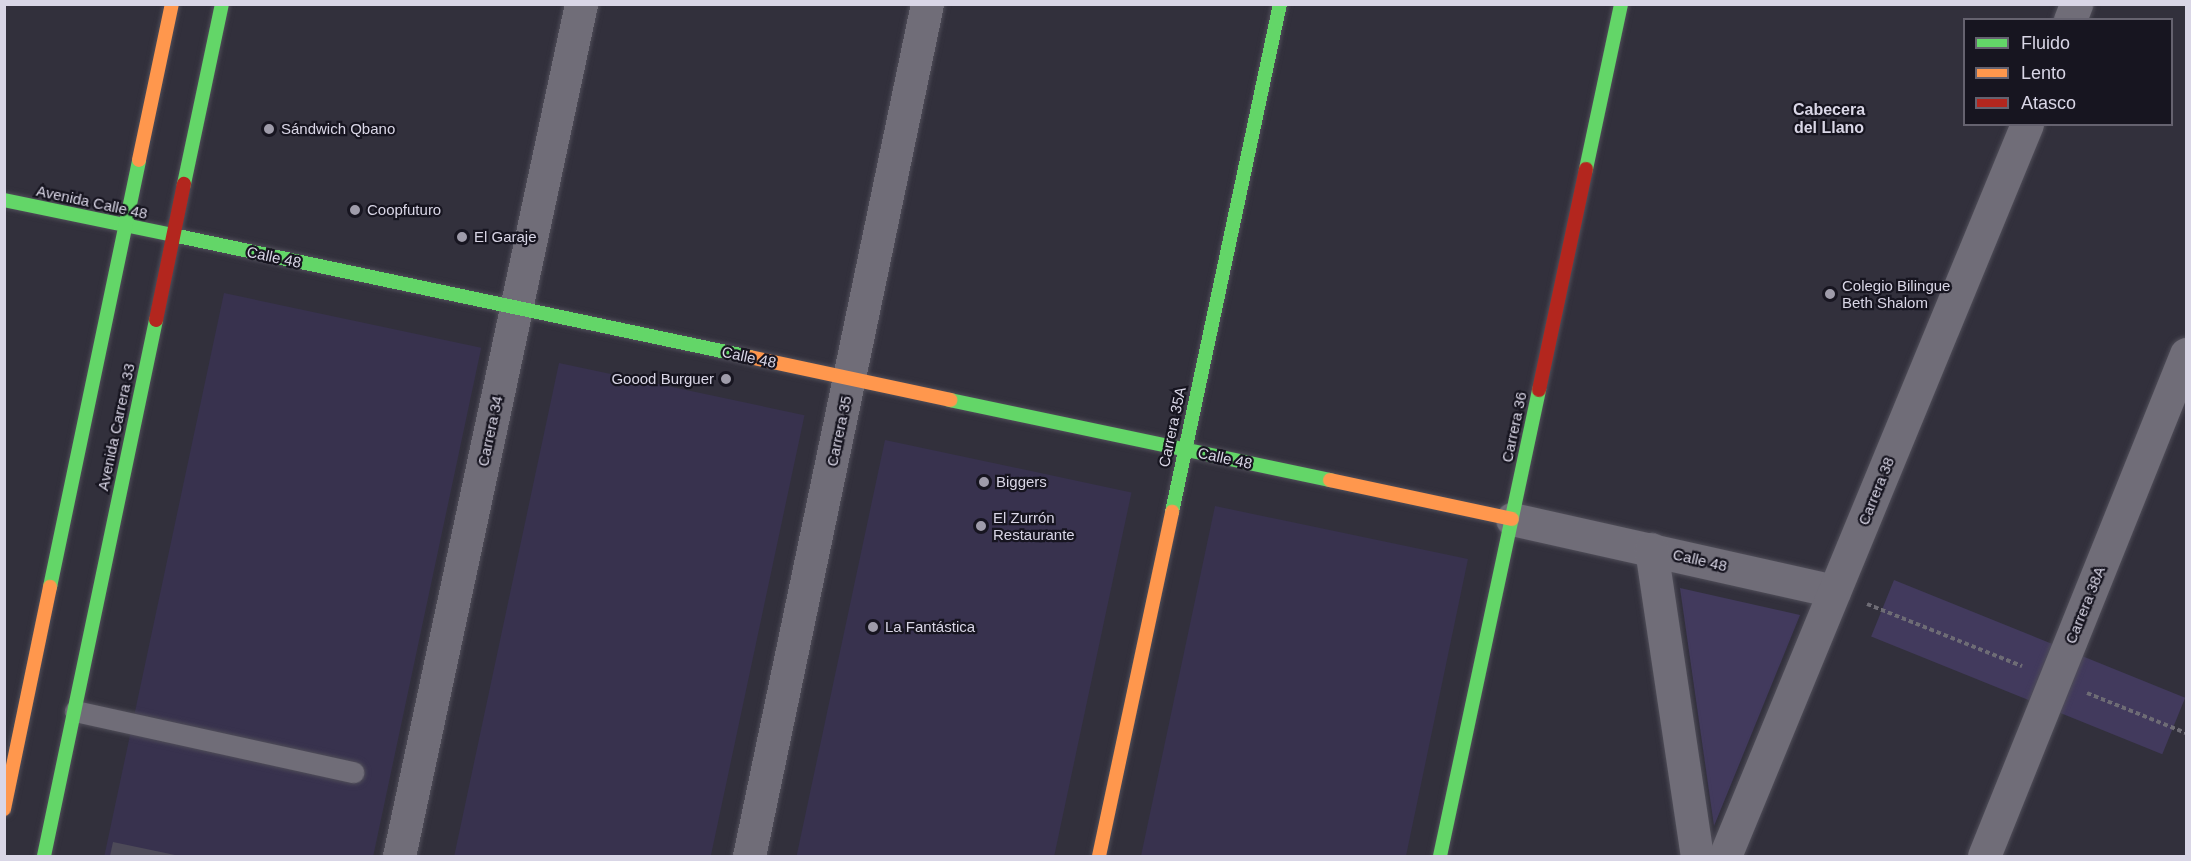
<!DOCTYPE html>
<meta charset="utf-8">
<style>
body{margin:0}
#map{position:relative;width:2191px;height:861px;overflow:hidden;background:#32303c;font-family:Helvetica,sans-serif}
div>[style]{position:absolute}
.built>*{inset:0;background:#38324e;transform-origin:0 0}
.green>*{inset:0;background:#423a5d;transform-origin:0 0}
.building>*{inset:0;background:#4d4a58}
.path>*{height:4px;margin-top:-2px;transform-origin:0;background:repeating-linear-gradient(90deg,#6e6c75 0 4.5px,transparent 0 7.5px)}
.roads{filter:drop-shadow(0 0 2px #504e59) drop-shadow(0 0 2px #504e59)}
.lane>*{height:21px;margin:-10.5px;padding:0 10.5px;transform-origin:10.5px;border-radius:10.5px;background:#706d78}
.street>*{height:33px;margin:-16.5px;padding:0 16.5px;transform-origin:16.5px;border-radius:16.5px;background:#706d78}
.fast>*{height:14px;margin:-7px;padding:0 7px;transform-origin:7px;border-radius:7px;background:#63d668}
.slow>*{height:14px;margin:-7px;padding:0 7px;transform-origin:7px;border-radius:7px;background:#ff974d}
.jam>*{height:14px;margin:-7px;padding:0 7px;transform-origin:7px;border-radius:7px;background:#b3261e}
.dots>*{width:16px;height:16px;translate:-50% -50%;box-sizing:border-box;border:3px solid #171520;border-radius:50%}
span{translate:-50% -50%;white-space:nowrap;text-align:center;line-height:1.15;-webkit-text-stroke:4.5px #171520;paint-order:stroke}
.poi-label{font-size:15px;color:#d9d6e6}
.left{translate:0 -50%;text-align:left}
.right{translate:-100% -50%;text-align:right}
.street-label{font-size:15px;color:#d9d6e6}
.neighbourhood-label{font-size:16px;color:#d9d6e6;font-weight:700}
.frame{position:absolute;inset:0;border:6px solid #d9d6e6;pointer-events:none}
.legend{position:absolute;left:1963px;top:18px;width:210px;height:108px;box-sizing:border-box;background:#171520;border:2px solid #65626f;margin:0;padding:8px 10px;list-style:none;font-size:18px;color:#d9d6e6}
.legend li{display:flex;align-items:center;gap:12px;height:30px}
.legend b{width:30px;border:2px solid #65626f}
</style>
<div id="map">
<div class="built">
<i style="left:224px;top:293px;width:263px;height:576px;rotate:12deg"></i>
<i style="left:559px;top:363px;width:251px;height:505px;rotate:12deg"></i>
<i style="left:885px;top:440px;width:252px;height:425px;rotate:12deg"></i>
<i style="clip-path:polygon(1215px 506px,1468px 559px,1406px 856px,1141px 856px)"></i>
</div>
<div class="green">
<i style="left:1894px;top:580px;width:314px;height:61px;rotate:22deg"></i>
<i style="clip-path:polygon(1680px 588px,1800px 615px,1714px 826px)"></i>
</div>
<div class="building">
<i style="clip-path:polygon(113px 842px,175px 855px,174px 856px,110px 856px)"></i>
</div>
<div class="path">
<i style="left:1867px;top:604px;width:167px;rotate:21.8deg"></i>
<i style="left:2087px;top:693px;width:107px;rotate:22deg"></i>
</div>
<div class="roads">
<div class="lane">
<i style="left:75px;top:711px;width:285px;rotate:12.4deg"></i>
</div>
<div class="street">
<i style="left:2070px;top:20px;width:17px;rotate:-69deg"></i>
<i style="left:1512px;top:519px;width:330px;rotate:12.6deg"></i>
<i style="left:1651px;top:549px;width:310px;rotate:81.5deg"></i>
<i style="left:399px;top:856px;width:871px;rotate:-77.94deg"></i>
<i style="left:749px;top:856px;width:870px;rotate:-78.2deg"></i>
<i style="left:1725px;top:856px;width:792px;rotate:-67.58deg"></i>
<i style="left:1984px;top:856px;width:541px;rotate:-68.08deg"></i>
</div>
<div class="fast">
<i style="left:1586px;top:169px;width:169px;rotate:-78deg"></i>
<i style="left:184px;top:184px;width:184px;rotate:-78.1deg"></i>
<i style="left:4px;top:200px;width:173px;rotate:11.7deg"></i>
<i style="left:173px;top:235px;width:590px;rotate:11.94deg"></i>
<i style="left:950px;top:400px;width:388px;rotate:11.9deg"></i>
<i style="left:1172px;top:512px;width:519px;rotate:-78deg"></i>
<i style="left:50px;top:587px;width:436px;rotate:-78.2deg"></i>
<i style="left:44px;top:856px;width:548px;rotate:-78.2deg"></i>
<i style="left:1440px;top:856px;width:476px;rotate:-78deg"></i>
</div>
<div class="slow">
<i style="left:139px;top:160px;width:159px;rotate:-78.1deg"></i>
<i style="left:750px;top:357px;width:205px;rotate:12.1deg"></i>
<i style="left:1330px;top:480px;width:186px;rotate:12.1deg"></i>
<i style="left:4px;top:809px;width:227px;rotate:-78.3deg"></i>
<i style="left:1099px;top:856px;width:352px;rotate:-78deg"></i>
</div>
<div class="jam">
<i style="left:156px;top:320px;width:139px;rotate:-78.4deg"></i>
<i style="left:1539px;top:390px;width:226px;rotate:-78deg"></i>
</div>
</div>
<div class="dots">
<i style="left:269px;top:129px;background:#9f9caa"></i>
<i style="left:355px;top:210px;background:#9f9caa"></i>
<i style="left:462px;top:237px;background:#9f9caa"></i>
<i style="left:1830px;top:294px;background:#9f9caa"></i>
<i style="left:726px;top:379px;background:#9f9caa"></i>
<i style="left:984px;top:482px;background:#9f9caa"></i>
<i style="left:981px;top:526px;background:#9f9caa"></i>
<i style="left:873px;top:627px;background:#9f9caa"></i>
</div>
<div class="poi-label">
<span class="left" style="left:281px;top:129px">Sándwich Qbano</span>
<span class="left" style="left:367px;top:210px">Coopfuturo</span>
<span class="left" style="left:474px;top:237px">El Garaje</span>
<span class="left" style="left:1842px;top:294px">Colegio Bilingue<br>Beth Shalom</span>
<span class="right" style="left:714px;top:379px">Goood Burguer</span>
<span class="left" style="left:996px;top:482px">Biggers</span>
<span class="left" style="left:993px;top:526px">El Zurrón<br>Restaurante</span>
<span class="left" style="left:885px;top:627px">La Fantástica</span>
</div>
<div class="street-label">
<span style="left:92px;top:202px;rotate:12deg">Avenida Calle 48</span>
<span style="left:274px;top:257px;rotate:12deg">Calle 48</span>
<span style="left:749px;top:357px;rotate:12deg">Calle 48</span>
<span style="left:116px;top:427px;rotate:-78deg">Avenida Carrera 33</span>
<span style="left:1172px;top:427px;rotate:-78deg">Carrera 35A</span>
<span style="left:1514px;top:427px;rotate:-78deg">Carrera 36</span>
<span style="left:490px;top:431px;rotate:-78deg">Carrera 34</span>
<span style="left:839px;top:431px;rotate:-78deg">Carrera 35</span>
<span style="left:1225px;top:458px;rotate:12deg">Calle 48</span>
<span style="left:1876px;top:491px;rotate:-68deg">Carrera 38</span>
<span style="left:1700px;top:560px;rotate:13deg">Calle 48</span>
<span style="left:2085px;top:605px;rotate:-68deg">Carrera 38A</span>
</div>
<div class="neighbourhood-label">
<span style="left:1829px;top:119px">Cabecera<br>del Llano</span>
</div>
<div class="frame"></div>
<ul class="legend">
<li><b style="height:8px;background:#63d668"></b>Fluido</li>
<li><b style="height:8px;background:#ff974d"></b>Lento</li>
<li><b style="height:8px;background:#b3261e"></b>Atasco</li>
</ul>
</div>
